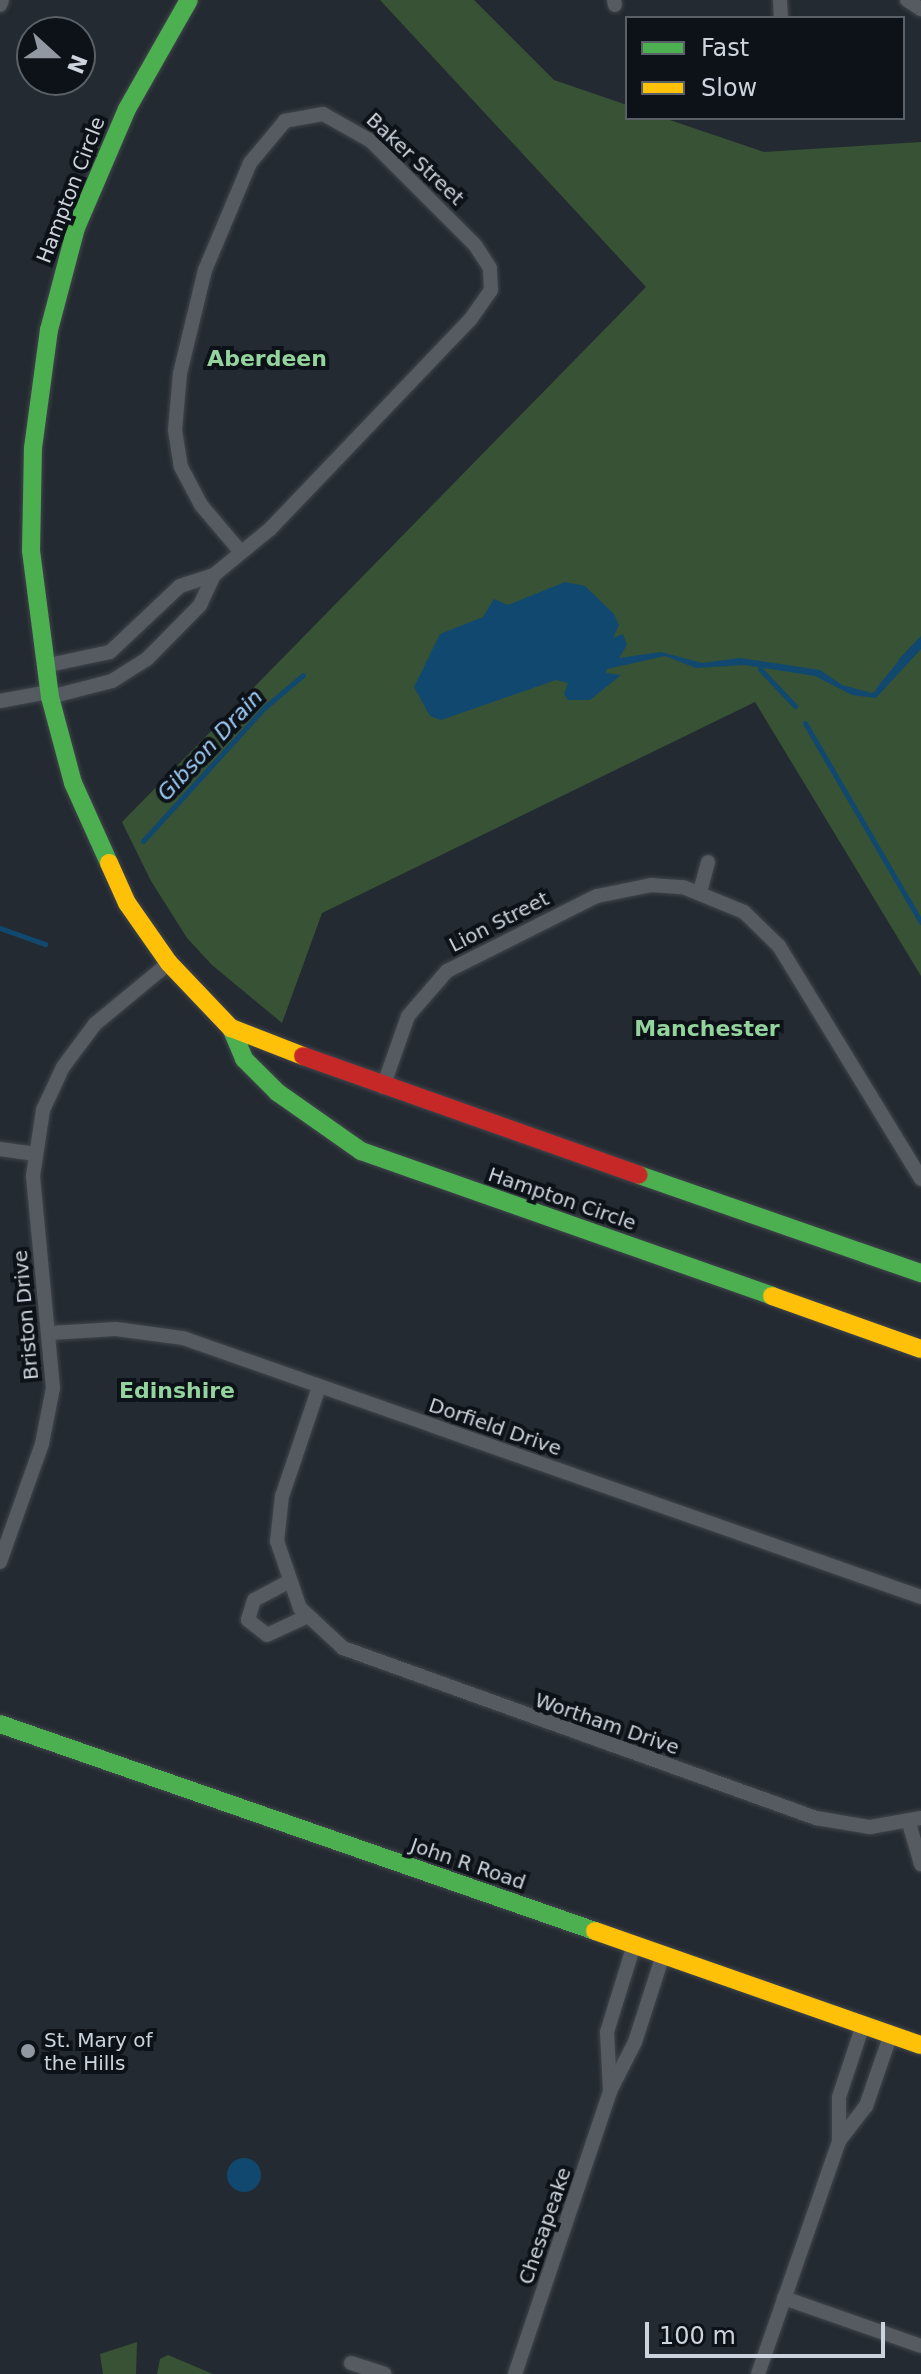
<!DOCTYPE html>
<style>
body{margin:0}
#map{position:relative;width:921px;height:2374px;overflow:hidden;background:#242a31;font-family:"DejaVu Sans",sans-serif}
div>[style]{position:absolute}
.green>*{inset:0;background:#385235}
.water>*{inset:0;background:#11486f}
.round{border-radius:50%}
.stream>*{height:5px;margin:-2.5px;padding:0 2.5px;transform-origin:2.5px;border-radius:2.5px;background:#11486f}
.roads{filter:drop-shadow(0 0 2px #40454c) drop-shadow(0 0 2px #40454c)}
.street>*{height:14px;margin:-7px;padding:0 7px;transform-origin:7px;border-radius:7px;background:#565b62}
.fast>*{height:18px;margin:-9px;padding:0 9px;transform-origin:9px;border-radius:9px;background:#4caf50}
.slow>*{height:18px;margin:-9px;padding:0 9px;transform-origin:9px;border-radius:9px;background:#ffc107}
.jam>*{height:18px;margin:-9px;padding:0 9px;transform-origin:9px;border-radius:9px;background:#c62828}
.dots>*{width:22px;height:22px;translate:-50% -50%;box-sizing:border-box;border:4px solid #0d1218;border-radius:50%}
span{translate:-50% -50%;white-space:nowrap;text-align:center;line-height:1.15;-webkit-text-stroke:8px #0d1218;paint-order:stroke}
.street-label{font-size:20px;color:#cdd4de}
.poi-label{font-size:20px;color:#cdd4de}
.left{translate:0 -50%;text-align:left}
.neighbourhood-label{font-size:22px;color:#94d39d;font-weight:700}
.water-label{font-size:22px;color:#9ecbf3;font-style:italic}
.legend{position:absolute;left:625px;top:16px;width:280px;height:104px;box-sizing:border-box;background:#0d1218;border:2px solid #5a6067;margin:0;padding:10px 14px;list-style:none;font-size:24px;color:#cdd4de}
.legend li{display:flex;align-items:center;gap:16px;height:40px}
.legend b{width:40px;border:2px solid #5a6067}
.north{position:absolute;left:16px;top:16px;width:80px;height:80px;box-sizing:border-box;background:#0d1218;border:2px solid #5a6067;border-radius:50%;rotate:111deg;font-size:22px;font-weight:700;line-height:32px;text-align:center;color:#cdd4de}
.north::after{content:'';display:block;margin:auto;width:28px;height:36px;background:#9298a1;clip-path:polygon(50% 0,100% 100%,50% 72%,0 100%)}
.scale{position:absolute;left:645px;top:2322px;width:240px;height:36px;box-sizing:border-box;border:4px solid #cdd4de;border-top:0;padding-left:10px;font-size:24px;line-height:28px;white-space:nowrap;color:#cdd4de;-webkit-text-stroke:6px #0d1218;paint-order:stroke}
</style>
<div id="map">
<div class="green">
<i style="clip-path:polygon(380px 0,474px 0,554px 80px,627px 105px,627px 118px,664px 118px,764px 152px,921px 142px,921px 976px,755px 702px,322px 913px,282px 1023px,212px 965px,187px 938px,151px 881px,122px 822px,646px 287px)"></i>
<i style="clip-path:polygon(137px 2342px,136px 2374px,103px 2374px,100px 2354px)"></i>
<i style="clip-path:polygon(168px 2355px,213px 2374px,157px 2374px,160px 2359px)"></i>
</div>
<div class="water">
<i style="clip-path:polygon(565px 582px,585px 586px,614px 614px,619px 625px,613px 638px,623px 634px,627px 645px,619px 658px,661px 652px,702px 663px,740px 658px,820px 670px,842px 685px,872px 693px,886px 685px,900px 658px,921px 636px,921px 649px,876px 698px,852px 695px,815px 676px,744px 665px,696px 668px,665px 656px,607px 669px,606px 673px,621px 675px,590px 700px,568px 700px,564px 694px,568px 683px,556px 680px,441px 720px,430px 716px,414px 687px,440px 634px,483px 617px,494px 599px,508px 605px)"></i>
<i class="round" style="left:227px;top:2158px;width:34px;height:34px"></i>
</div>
<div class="stream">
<i style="left:760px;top:669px;width:51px;rotate:46.6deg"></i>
<i style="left:878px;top:689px;width:41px;rotate:-50.9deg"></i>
<i style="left:805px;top:723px;width:230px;rotate:59.8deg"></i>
<i style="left:143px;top:841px;width:180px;rotate:-47.7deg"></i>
<i style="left:264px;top:708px;width:51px;rotate:-40.2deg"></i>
<i style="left:0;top:928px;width:48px;rotate:19.6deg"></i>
</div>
<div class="roads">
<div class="street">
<i style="left:614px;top:0;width:5px;rotate:79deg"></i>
<i style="left:780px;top:0;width:18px;rotate:87deg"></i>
<i style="left:907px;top:0;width:17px;rotate:33deg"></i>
<i style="left:0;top:5px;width:5px;rotate:-68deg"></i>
<i style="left:44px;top:666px;width:67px;rotate:-12deg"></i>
<i style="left:110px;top:652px;width:96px;rotate:-43.3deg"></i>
<i style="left:180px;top:586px;width:36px;rotate:-18deg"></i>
<i style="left:50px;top:697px;width:64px;rotate:-14.5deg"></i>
<i style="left:112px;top:681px;width:41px;rotate:-32.2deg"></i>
<i style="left:147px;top:659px;width:76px;rotate:-45.5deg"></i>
<i style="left:200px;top:605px;width:33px;rotate:-65deg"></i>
<i style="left:214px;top:575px;width:72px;rotate:-39.4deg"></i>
<i style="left:270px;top:529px;width:289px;rotate:-46.3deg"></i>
<i style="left:470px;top:320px;width:37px;rotate:-55deg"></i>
<i style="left:491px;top:290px;width:22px;rotate:-93deg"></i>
<i style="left:490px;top:268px;width:27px;rotate:-123deg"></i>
<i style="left:475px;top:245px;width:147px;rotate:-135deg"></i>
<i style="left:371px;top:141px;width:55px;rotate:-150.6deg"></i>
<i style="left:323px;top:114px;width:39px;rotate:170deg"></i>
<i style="left:285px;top:121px;width:55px;rotate:129.8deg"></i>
<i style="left:250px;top:163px;width:116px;rotate:112.8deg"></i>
<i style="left:205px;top:270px;width:106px;rotate:103.6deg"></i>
<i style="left:180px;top:373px;width:57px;rotate:95deg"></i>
<i style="left:175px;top:430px;width:37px;rotate:81deg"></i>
<i style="left:181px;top:467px;width:43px;rotate:62.2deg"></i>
<i style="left:201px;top:505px;width:59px;rotate:49.8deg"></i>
<i style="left:0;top:701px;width:50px;rotate:-10.4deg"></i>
<i style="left:700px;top:892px;width:31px;rotate:-75deg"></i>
<i style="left:383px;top:1087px;width:75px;rotate:-70.6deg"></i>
<i style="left:408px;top:1016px;width:60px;rotate:-49.1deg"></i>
<i style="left:447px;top:971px;width:168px;rotate:-26.6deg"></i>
<i style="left:597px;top:896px;width:55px;rotate:-11.5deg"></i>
<i style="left:651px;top:885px;width:32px;rotate:4deg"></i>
<i style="left:683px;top:887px;width:66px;rotate:22.3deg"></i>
<i style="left:744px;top:912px;width:49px;rotate:44.2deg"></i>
<i style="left:779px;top:946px;width:273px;rotate:58.6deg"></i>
<i style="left:0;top:1149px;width:34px;rotate:8deg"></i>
<i style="left:50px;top:1333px;width:66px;rotate:-3.5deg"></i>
<i style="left:116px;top:1329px;width:68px;rotate:7.7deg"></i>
<i style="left:183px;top:1338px;width:782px;rotate:19.34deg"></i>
<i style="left:319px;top:1387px;width:115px;rotate:108.7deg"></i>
<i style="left:282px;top:1496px;width:45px;rotate:96.3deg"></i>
<i style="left:277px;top:1541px;width:71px;rotate:71.1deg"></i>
<i style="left:300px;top:1608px;width:59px;rotate:42.9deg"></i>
<i style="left:343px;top:1648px;width:503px;rotate:19.77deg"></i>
<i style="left:816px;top:1818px;width:55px;rotate:9.5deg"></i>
<i style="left:870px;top:1827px;width:52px;rotate:-10deg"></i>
<i style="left:0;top:1562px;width:125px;rotate:-70.4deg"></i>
<i style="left:42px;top:1444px;width:57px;rotate:-78.9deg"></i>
<i style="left:53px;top:1388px;width:213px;rotate:-95.4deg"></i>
<i style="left:33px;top:1176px;width:67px;rotate:-81.4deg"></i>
<i style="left:43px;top:1110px;width:47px;rotate:-65.1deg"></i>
<i style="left:63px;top:1067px;width:54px;rotate:-53.3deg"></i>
<i style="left:95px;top:1024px;width:96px;rotate:-39.5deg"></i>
<i style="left:288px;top:1582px;width:38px;rotate:152deg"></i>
<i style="left:254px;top:1600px;width:21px;rotate:107deg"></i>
<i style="left:248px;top:1620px;width:24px;rotate:38deg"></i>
<i style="left:267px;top:1635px;width:43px;rotate:-24.8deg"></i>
<i style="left:909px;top:1823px;width:43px;rotate:73.7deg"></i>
<i style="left:610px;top:2091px;width:59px;rotate:-92.9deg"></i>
<i style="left:607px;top:2032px;width:91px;rotate:-72.8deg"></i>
<i style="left:839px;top:2141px;width:44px;rotate:-90deg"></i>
<i style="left:839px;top:2097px;width:76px;rotate:-71.6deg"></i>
<i style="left:784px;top:2298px;width:145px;rotate:19.3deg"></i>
<i style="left:351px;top:2363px;width:35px;rotate:18deg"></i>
<i style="left:515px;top:2374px;width:299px;rotate:-71.4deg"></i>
<i style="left:610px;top:2091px;width:55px;rotate:-63deg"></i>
<i style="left:635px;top:2042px;width:91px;rotate:-72.2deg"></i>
<i style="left:758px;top:2374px;width:247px;rotate:-70.8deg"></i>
<i style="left:839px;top:2141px;width:44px;rotate:-52.4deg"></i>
<i style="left:866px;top:2106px;width:76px;rotate:-70.9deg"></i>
</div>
<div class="fast">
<i style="left:109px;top:863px;width:88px;rotate:-114.2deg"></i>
<i style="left:73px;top:783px;width:89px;rotate:-105deg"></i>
<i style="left:50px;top:697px;width:147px;rotate:-97.4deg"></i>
<i style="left:31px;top:551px;width:103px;rotate:-88.9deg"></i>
<i style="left:33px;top:448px;width:119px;rotate:-82.3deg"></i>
<i style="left:49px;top:330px;width:106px;rotate:-75.2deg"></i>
<i style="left:76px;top:228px;width:129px;rotate:-66.8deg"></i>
<i style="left:127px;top:109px;width:125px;rotate:-60.4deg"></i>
<i style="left:231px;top:1028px;width:34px;rotate:67deg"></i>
<i style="left:244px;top:1059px;width:47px;rotate:45deg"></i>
<i style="left:277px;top:1092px;width:103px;rotate:35.1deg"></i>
<i style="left:361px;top:1151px;width:436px;rotate:19.4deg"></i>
<i style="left:639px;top:1175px;width:299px;rotate:19.2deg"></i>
<i style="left:0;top:1724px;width:630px;rotate:19.18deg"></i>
</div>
<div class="slow">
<i style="left:109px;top:863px;width:44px;rotate:65.8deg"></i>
<i style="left:127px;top:903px;width:73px;rotate:55deg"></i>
<i style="left:169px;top:963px;width:90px;rotate:46.4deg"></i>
<i style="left:231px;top:1028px;width:77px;rotate:21.3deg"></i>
<i style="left:772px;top:1296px;width:158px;rotate:19.6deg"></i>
<i style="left:595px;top:1931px;width:345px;rotate:19.3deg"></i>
</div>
<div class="jam">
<i style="left:303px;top:1056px;width:356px;rotate:19.5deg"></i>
</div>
</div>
<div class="dots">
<i style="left:28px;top:2051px;background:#9298a1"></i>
</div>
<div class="street-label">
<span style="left:415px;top:159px;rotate:43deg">Baker Street</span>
<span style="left:71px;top:190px;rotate:-69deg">Hampton Circle</span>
<span style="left:499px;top:922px;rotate:-27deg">Lion Street</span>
<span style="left:562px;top:1199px;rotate:19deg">Hampton Circle</span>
<span style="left:26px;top:1315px;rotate:-95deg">Briston Drive</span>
<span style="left:495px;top:1427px;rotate:19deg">Dorfield Drive</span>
<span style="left:607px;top:1724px;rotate:19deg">Wortham Drive</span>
<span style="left:468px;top:1864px;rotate:19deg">John R Road</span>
<span style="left:545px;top:2226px;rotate:-71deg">Chesapeake</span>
</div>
<div class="poi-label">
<span class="left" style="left:44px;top:2052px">St. Mary of<br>the Hills</span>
</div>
<div class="neighbourhood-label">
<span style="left:267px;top:359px">Aberdeen</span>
<span style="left:707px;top:1029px">Manchester</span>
<span style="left:177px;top:1391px">Edinshire</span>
</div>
<div class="water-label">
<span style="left:210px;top:745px;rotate:-47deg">Gibson Drain</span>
</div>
<ul class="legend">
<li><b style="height:10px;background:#4caf50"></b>Fast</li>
<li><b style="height:10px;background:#ffc107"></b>Slow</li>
</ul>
<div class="north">N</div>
<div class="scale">100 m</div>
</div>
